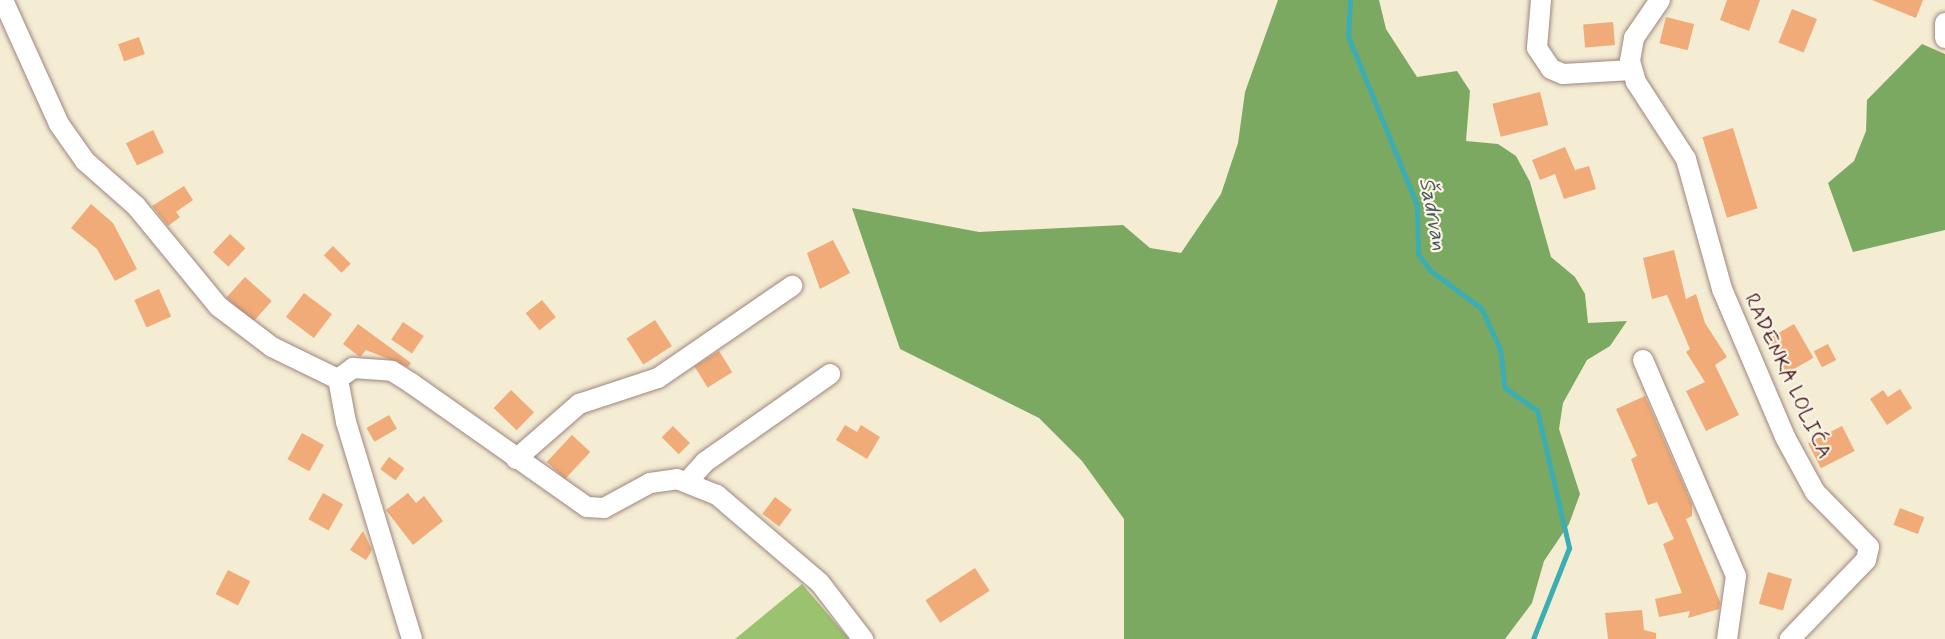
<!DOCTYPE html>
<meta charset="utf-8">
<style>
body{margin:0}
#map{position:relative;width:1945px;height:639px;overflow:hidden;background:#f4ecd3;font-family:Mynerve,sans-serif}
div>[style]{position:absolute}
.green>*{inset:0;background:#9bc36f}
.forest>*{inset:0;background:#7ca962}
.stream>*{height:5px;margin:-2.5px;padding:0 2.5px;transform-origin:2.5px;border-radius:2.5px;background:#3badb3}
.building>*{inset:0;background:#f0ab78;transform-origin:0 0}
.roads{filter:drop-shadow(0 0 2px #9f867f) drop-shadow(0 0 2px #9f867f)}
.minor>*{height:20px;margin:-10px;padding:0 10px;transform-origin:10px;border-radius:10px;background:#fff}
span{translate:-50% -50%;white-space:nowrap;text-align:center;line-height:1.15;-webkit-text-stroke:4.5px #fcf5e5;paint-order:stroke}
.street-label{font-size:21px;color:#4a1f2b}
.water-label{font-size:22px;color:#445861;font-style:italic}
</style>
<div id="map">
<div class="green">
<i style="clip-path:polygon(802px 584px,849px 639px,735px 639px)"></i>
</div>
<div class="forest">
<i style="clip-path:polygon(1278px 0,1379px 0,1386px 29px,1417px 77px,1457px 71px,1470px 91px,1466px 141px,1498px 144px,1516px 156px,1530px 182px,1551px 257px,1575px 277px,1585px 294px,1588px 323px,1627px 321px,1610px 346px,1587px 360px,1563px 403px,1559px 429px,1580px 494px,1569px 524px,1544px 561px,1532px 603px,1505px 639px,1124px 639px,1124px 519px,1082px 461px,1039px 418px,900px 349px,852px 208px,979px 232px,1123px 225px,1150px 248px,1181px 253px,1221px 194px,1238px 143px,1245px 92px)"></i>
<i style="clip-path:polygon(1922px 44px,1945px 54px,1945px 230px,1853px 252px,1828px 183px,1854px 161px,1866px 131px,1867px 100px)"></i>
</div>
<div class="stream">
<i style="left:1350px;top:0;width:36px;rotate:93deg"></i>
<i style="left:1348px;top:36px;width:183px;rotate:67.8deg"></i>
<i style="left:1417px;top:205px;width:49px;rotate:88.8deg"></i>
<i style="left:1418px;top:254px;width:21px;rotate:53deg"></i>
<i style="left:1431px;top:271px;width:62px;rotate:36.5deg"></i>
<i style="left:1481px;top:308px;width:45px;rotate:65.1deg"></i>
<i style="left:1500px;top:349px;width:39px;rotate:83deg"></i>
<i style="left:1505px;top:388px;width:39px;rotate:35deg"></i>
<i style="left:1537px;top:410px;width:142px;rotate:76.9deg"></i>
<i style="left:1569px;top:548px;width:98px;rotate:111.6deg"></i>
</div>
<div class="building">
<i style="clip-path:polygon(1727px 0,1760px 0,1749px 31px,1720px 20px)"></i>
<i style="clip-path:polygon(1872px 0,1923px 0,1916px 18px)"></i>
<i style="left:1792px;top:9px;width:27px;height:36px;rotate:22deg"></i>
<i style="left:1666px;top:17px;width:29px;height:27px;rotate:14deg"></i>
<i style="left:1613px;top:22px;width:23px;height:30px;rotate:85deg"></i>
<i style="left:139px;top:37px;width:18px;height:22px;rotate:71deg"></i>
<i style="left:1540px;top:92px;width:34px;height:49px;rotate:76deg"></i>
<i style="left:1733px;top:128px;width:84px;height:32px;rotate:73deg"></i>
<i style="left:153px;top:130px;width:25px;height:30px;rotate:64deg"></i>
<i style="clip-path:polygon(1565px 147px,1575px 170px,1589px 166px,1596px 189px,1564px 199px,1555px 174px,1540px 180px,1532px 160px)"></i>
<i style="clip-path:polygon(184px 186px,193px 200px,176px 212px,180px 217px,168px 226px,152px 206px)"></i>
<i style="clip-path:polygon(91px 204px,113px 223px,137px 269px,115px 281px,97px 249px,71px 228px)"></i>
<i style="left:230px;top:234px;width:21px;height:25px;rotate:43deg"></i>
<i style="clip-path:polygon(833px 240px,850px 273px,820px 289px,807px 253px)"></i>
<i style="left:333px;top:246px;width:25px;height:13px;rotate:45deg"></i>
<i style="clip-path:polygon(1674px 250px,1686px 299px,1696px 294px,1705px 323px,1727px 357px,1715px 365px,1739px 415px,1706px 431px,1686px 391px,1705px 382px,1686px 352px,1690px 349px,1667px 295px,1652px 299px,1643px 258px)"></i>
<i style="left:245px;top:277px;width:36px;height:28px;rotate:42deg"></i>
<i style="left:159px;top:289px;width:30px;height:27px;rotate:66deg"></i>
<i style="left:304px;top:293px;width:35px;height:30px;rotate:37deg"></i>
<i style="left:542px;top:300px;width:22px;height:21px;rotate:51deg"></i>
<i style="left:655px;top:320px;width:31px;height:34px;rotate:57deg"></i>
<i style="left:403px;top:322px;width:25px;height:21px;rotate:34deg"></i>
<i style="clip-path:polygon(358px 324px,411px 363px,408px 367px,366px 350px,360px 357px,343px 344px)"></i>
<i style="left:1794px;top:324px;width:39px;height:31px;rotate:60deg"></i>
<i style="left:1828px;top:344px;width:18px;height:16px;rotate:63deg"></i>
<i style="left:719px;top:351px;width:25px;height:29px;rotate:58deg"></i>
<i style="clip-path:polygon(1900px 389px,1912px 408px,1887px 425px,1870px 399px,1883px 390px,1888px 397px)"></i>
<i style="left:511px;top:390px;width:32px;height:25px;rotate:44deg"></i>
<i style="clip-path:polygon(1645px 396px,1692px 504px,1692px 516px,1686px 519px,1720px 602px,1719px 609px,1688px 618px,1690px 611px,1659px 617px,1655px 599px,1682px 593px,1663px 544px,1674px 539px,1657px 502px,1648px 505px,1631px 459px,1637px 456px,1616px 409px)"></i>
<i style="left:389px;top:415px;width:16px;height:26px;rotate:60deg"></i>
<i style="clip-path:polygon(845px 425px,857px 432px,861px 425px,880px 437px,867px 459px,836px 440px)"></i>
<i style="left:673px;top:426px;width:24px;height:16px;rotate:45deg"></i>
<i style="left:1842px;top:426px;width:28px;height:38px;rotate:63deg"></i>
<i style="left:302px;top:433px;width:25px;height:30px;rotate:29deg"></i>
<i style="left:572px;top:435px;width:25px;height:37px;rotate:43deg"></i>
<i style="left:389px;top:457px;width:19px;height:15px;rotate:36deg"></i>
<i style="left:323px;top:493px;width:23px;height:30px;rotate:29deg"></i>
<i style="clip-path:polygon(408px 493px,416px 503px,424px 496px,443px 521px,413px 545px,386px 510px)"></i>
<i style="left:775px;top:497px;width:21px;height:21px;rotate:37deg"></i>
<i style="left:1900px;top:508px;width:26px;height:18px;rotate:21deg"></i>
<i style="clip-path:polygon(363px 531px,372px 550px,366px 560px,350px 550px)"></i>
<i style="left:975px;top:568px;width:27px;height:59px;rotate:57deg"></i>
<i style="left:228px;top:570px;width:25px;height:27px;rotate:27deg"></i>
<i style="left:1768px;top:572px;width:25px;height:33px;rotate:16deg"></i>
<i style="clip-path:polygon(1642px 610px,1644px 630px,1656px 633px,1656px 639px,1608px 639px,1605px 613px)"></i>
</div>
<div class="roads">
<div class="minor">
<i style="left:3px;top:0;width:136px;rotate:65.7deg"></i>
<i style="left:59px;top:124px;width:45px;rotate:54.9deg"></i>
<i style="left:85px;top:161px;width:68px;rotate:41.4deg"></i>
<i style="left:136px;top:206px;width:129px;rotate:50.6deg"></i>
<i style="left:218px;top:306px;width:68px;rotate:37.2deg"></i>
<i style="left:272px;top:347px;width:73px;rotate:25.9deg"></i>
<i style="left:1541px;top:0;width:48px;rotate:94.8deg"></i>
<i style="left:1537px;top:48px;width:25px;rotate:56deg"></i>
<i style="left:1551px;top:69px;width:13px;rotate:23deg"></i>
<i style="left:1563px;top:74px;width:69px;rotate:-3.3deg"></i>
<i style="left:1660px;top:0;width:46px;rotate:124.4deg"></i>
<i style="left:1634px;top:38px;width:23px;rotate:100deg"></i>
<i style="left:1630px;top:61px;width:22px;rotate:74deg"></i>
<i style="left:1636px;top:82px;width:92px;rotate:57deg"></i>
<i style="left:1686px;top:159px;width:135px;rotate:74.5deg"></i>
<i style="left:1722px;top:289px;width:161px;rotate:66.9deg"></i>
<i style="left:1785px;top:437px;width:63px;rotate:61.4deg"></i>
<i style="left:1815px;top:492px;width:77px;rotate:45.5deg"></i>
<i style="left:1869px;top:547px;width:13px;rotate:103deg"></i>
<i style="left:1866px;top:560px;width:110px;rotate:133.9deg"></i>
<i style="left:1945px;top:23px;width:15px;rotate:90deg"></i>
<i style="left:1643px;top:360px;width:235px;rotate:66.7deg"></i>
<i style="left:1736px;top:576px;width:64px;rotate:98.1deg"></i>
<i style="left:516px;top:459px;width:84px;rotate:-41.1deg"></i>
<i style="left:579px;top:404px;width:83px;rotate:-18.2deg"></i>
<i style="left:658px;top:378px;width:163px;rotate:-34.5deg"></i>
<i style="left:687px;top:482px;width:27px;rotate:-48deg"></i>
<i style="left:705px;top:462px;width:153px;rotate:-35.1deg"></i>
<i style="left:412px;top:639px;width:227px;rotate:-106.9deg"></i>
<i style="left:346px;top:422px;width:44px;rotate:-100.5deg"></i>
<i style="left:338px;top:379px;width:19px;rotate:-36deg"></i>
<i style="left:353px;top:368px;width:39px;rotate:4deg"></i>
<i style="left:392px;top:371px;width:22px;rotate:32deg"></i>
<i style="left:411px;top:383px;width:215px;rotate:35.2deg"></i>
<i style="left:587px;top:507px;width:17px;rotate:3deg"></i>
<i style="left:604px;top:508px;width:52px;rotate:-28.5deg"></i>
<i style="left:650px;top:483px;width:27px;rotate:-8deg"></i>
<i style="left:677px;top:479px;width:43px;rotate:21.8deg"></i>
<i style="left:717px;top:495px;width:135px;rotate:40.5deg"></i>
<i style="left:820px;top:583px;width:71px;rotate:52.5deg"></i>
</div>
</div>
<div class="street-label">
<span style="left:1788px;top:376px;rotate:65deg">RADENKA LOLIĆA</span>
</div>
<div class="water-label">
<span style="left:1432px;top:214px;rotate:79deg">Šadrvan</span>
</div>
</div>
